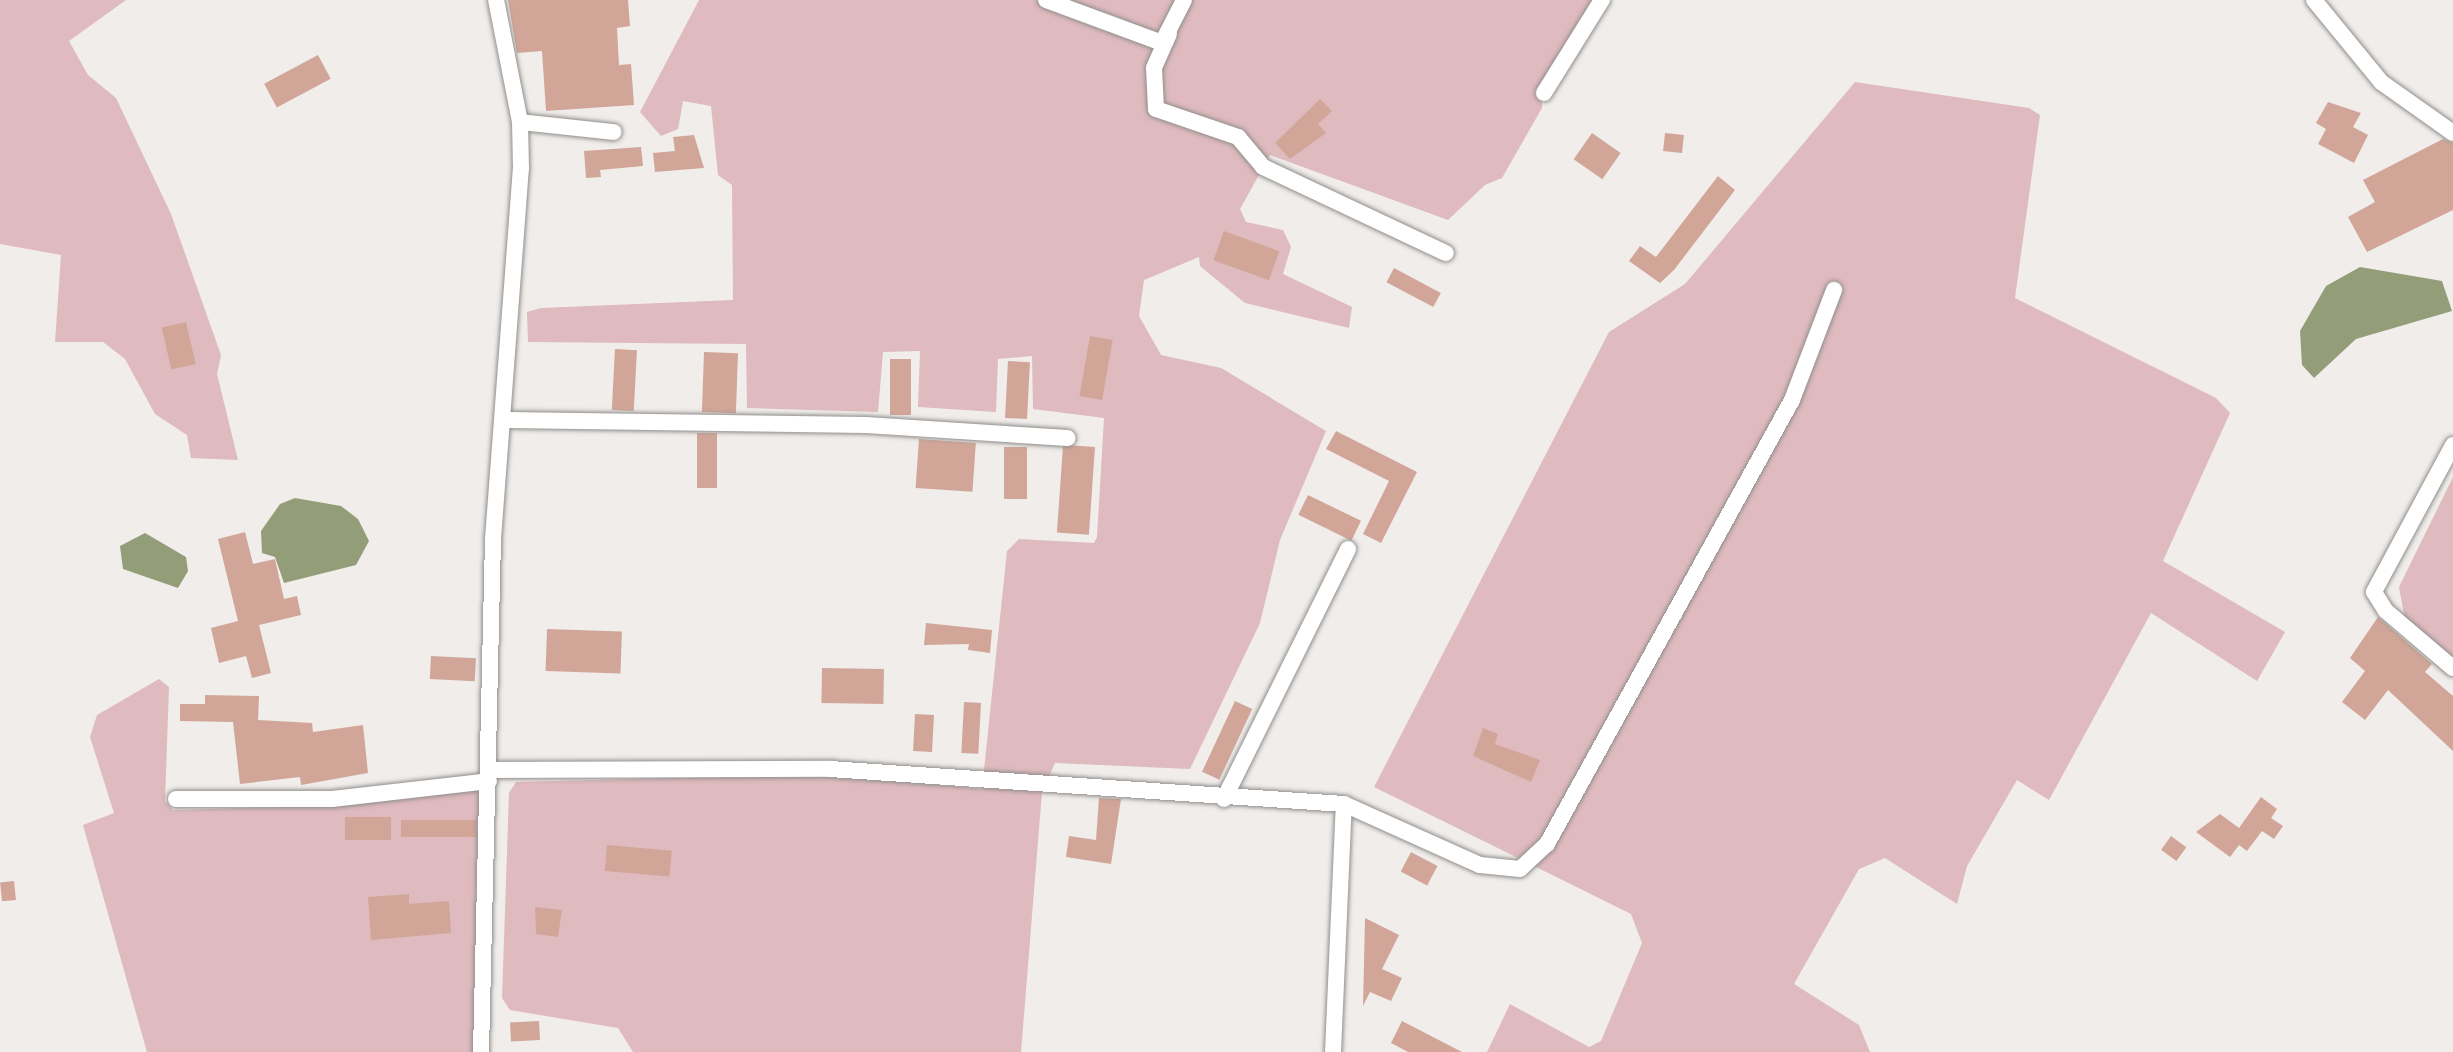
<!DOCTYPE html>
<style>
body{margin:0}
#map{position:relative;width:2453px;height:1052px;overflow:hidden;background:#f0edeb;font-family:"Alegreya Sans",sans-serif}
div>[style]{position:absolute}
.green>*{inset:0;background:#dfbabf}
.water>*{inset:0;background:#939e79}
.building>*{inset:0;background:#d1a699;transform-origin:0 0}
.roads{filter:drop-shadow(0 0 2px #908e8b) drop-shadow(0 0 2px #908e8b)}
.minor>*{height:16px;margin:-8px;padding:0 8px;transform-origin:8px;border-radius:8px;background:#fff}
span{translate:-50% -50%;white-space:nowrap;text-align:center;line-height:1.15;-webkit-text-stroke:5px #fdfaf8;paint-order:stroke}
</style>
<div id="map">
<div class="green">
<i style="clip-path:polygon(0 0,126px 0,69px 41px,88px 75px,116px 98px,171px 214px,221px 355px,217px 374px,238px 460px,191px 458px,187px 435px,155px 414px,125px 359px,103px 342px,55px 342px,61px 255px,0 244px)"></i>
<i style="clip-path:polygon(699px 0,1597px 0,1542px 92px,1542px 108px,1502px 178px,1485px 185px,1448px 220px,1270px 155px,1240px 209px,1246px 222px,1283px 230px,1291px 247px,1283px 274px,1352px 307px,1349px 328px,1245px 303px,1200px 266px,1199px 257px,1144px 280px,1139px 316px,1161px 355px,1221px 368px,1326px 431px,1280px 540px,1260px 623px,1190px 769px,1055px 763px,1042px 792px,1021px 1052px,633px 1052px,618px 1028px,510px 1010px,502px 998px,509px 793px,516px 782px,830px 774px,982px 789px,1007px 551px,1019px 539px,1094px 543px,1097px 537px,1104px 418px,1033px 409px,1032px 356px,998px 359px,996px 412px,918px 407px,920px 351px,883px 352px,878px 412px,747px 408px,746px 344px,528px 342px,527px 312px,541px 308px,733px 300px,732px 185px,718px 175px,711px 106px,683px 101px,678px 129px,661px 136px,640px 112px)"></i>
<i style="clip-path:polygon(1855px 82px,2029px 108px,2040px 115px,2015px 298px,2216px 398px,2230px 413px,2163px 561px,2285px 632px,2257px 681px,2151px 613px,2049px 800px,2017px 780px,1967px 866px,1957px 904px,1885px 858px,1859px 869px,1794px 984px,1859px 1025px,1870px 1052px,1487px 1052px,1510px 1004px,1589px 1047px,1601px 1041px,1642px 943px,1631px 914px,1374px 787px,1609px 332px,1685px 284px)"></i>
<i style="clip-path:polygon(2453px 477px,2453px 664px,2405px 620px,2399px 587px)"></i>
<i style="clip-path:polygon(159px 679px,169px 687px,165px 801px,173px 810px,283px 807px,485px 786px,476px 893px,478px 1052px,147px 1052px,83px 825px,114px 813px,90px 737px,97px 715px)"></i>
</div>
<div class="water">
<i style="clip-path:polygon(2360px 267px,2442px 281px,2452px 311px,2356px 339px,2314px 378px,2302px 365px,2300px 331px,2326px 286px)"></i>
<i style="clip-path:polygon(295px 498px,341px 506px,358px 519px,369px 541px,356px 565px,284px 583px,275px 557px,262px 553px,261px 531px,280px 504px)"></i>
<i style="clip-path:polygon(145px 533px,186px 557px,188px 571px,178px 588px,123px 569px,120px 546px)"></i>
</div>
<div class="building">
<i style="clip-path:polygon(508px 0,628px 0,630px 26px,617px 28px,619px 65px,631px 64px,634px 105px,546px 111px,542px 51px,517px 53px)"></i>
<i style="left:318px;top:55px;width:27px;height:61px;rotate:62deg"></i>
<i style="clip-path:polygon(1320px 99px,1332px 111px,1318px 124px,1326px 133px,1290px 159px,1275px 143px)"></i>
<i style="clip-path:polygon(2328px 102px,2361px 113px,2353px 127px,2368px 135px,2354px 163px,2318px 144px,2326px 129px,2316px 123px)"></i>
<i style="left:1592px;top:133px;width:35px;height:32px;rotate:35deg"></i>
<i style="left:1665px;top:133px;width:19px;height:18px;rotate:6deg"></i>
<i style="clip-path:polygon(694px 135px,704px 168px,655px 172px,653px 153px,675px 151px,673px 137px)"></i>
<i style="clip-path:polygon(2443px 139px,2453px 143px,2453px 210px,2367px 252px,2348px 217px,2375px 202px,2363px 180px)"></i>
<i style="clip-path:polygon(641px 147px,643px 166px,600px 170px,601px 177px,586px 178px,584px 151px)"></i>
<i style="clip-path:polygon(1718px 176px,1735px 190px,1674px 270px,1660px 283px,1629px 261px,1640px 246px,1656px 257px)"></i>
<i style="left:1224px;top:231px;width:59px;height:31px;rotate:20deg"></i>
<i style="left:1394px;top:268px;width:53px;height:16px;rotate:28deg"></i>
<i style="left:186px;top:322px;width:43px;height:25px;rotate:77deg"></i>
<i style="left:1090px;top:336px;width:23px;height:61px;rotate:10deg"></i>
<i style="left:615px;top:349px;width:22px;height:61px;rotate:3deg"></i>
<i style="left:704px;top:352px;width:34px;height:60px;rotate:2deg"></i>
<i style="left:890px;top:359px;width:21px;height:56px"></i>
<i style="left:1008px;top:361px;width:22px;height:57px;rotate:3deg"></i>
<i style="clip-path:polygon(1336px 431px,1417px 472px,1381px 543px,1363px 534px,1389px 481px,1326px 449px)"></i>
<i style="left:697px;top:433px;width:20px;height:55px"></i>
<i style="left:919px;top:439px;width:57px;height:49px;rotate:4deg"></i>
<i style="left:1004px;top:447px;width:23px;height:52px"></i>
<i style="left:1095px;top:447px;width:88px;height:32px;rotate:94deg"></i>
<i style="left:1308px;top:495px;width:59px;height:22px;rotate:26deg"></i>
<i style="clip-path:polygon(245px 532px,253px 564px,275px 559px,284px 599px,297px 596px,301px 615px,259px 625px,271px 673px,252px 678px,246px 656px,219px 663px,211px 628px,238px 621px,218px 539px)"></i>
<i style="clip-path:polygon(2378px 617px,2432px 664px,2425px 672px,2453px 696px,2453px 751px,2388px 690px,2365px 720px,2342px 702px,2365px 671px,2350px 658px)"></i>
<i style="clip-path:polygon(926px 623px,992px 630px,990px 653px,968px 650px,969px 644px,924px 645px)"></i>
<i style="left:547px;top:629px;width:75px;height:42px;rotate:2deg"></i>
<i style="left:431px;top:656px;width:45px;height:23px;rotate:3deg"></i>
<i style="left:822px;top:668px;width:62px;height:35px;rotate:1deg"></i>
<i style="clip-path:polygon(205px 695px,259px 696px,258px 720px,312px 723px,313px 732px,363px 725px,368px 773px,301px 785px,300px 777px,240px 784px,233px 722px,180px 721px,180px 704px,205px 704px)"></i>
<i style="left:1235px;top:701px;width:19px;height:78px;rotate:25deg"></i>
<i style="left:964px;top:702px;width:17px;height:51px;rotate:3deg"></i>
<i style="left:915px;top:714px;width:19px;height:37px;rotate:3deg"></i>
<i style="clip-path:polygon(1483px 728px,1498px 734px,1495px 744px,1540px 760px,1531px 782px,1473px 756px)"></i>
<i style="clip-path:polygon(2261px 797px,2277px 809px,2271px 818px,2283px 826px,2274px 839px,2262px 831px,2247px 851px,2239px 845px,2230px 857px,2196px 832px,2220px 814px,2239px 828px)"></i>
<i style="clip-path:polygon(1099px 798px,1121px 799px,1111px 864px,1066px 857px,1069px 836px,1096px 840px)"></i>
<i style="left:345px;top:817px;width:46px;height:23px"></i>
<i style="left:476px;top:820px;width:17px;height:75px;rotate:90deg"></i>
<i style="left:2171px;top:836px;width:19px;height:17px;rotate:36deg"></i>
<i style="left:607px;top:845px;width:65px;height:26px;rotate:5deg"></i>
<i style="left:1411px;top:852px;width:30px;height:22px;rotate:28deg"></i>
<i style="left:14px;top:881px;width:19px;height:14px;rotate:84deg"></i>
<i style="clip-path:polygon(409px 894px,409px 904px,449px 901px,451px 933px,371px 940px,368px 897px)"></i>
<i style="clip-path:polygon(535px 907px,562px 910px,558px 937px,536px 934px)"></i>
<i style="clip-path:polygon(1365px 918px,1399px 935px,1382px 969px,1402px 978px,1391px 1001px,1370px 992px,1363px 1006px)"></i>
<i style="left:539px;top:1021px;width:19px;height:29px;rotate:87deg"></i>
<i style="clip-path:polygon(1402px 1021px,1462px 1052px,1408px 1052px,1391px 1043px)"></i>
</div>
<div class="roads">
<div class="minor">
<i style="left:1046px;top:0;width:124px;rotate:20.3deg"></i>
<i style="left:1162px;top:43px;width:48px;rotate:-62.9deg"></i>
<i style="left:2314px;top:0;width:106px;rotate:50.7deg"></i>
<i style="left:2381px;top:82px;width:88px;rotate:35.3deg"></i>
<i style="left:1169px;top:34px;width:37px;rotate:114deg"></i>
<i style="left:1154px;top:68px;width:41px;rotate:87.2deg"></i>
<i style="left:1156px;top:109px;width:87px;rotate:18.9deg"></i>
<i style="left:1238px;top:137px;width:39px;rotate:50deg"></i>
<i style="left:1263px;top:167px;width:202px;rotate:25.2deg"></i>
<i style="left:1544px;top:93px;width:110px;rotate:-58.1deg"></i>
<i style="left:520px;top:122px;width:94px;rotate:6.1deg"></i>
<i style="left:507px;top:420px;width:359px;rotate:0.8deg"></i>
<i style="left:866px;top:425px;width:202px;rotate:3.7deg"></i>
<i style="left:2453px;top:445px;width:167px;rotate:118.3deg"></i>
<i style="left:2374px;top:592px;width:22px;rotate:58deg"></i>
<i style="left:2386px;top:611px;width:88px;rotate:40.4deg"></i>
<i style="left:489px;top:770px;width:341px;rotate:-0.2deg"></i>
<i style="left:830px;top:769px;width:515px;rotate:3.9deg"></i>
<i style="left:1344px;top:804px;width:149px;rotate:24.2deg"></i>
<i style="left:1480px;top:865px;width:40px;rotate:5.7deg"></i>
<i style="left:1520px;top:869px;width:37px;rotate:-43deg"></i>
<i style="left:1547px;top:844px;width:507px;rotate:-61.11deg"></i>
<i style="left:1792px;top:400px;width:118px;rotate:-69.1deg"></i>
<i style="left:176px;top:799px;width:156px"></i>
<i style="left:332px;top:799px;width:158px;rotate:-6.5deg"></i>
<i style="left:1224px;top:799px;width:279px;rotate:-63.6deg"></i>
<i style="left:481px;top:1052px;width:513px;rotate:-88.66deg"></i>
<i style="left:493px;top:539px;width:371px;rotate:-85.7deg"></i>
<i style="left:521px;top:169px;width:47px;rotate:-91.2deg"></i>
<i style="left:520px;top:122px;width:124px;rotate:-101.1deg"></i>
<i style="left:1333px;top:1052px;width:248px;rotate:-87.5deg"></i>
</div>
</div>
</div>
